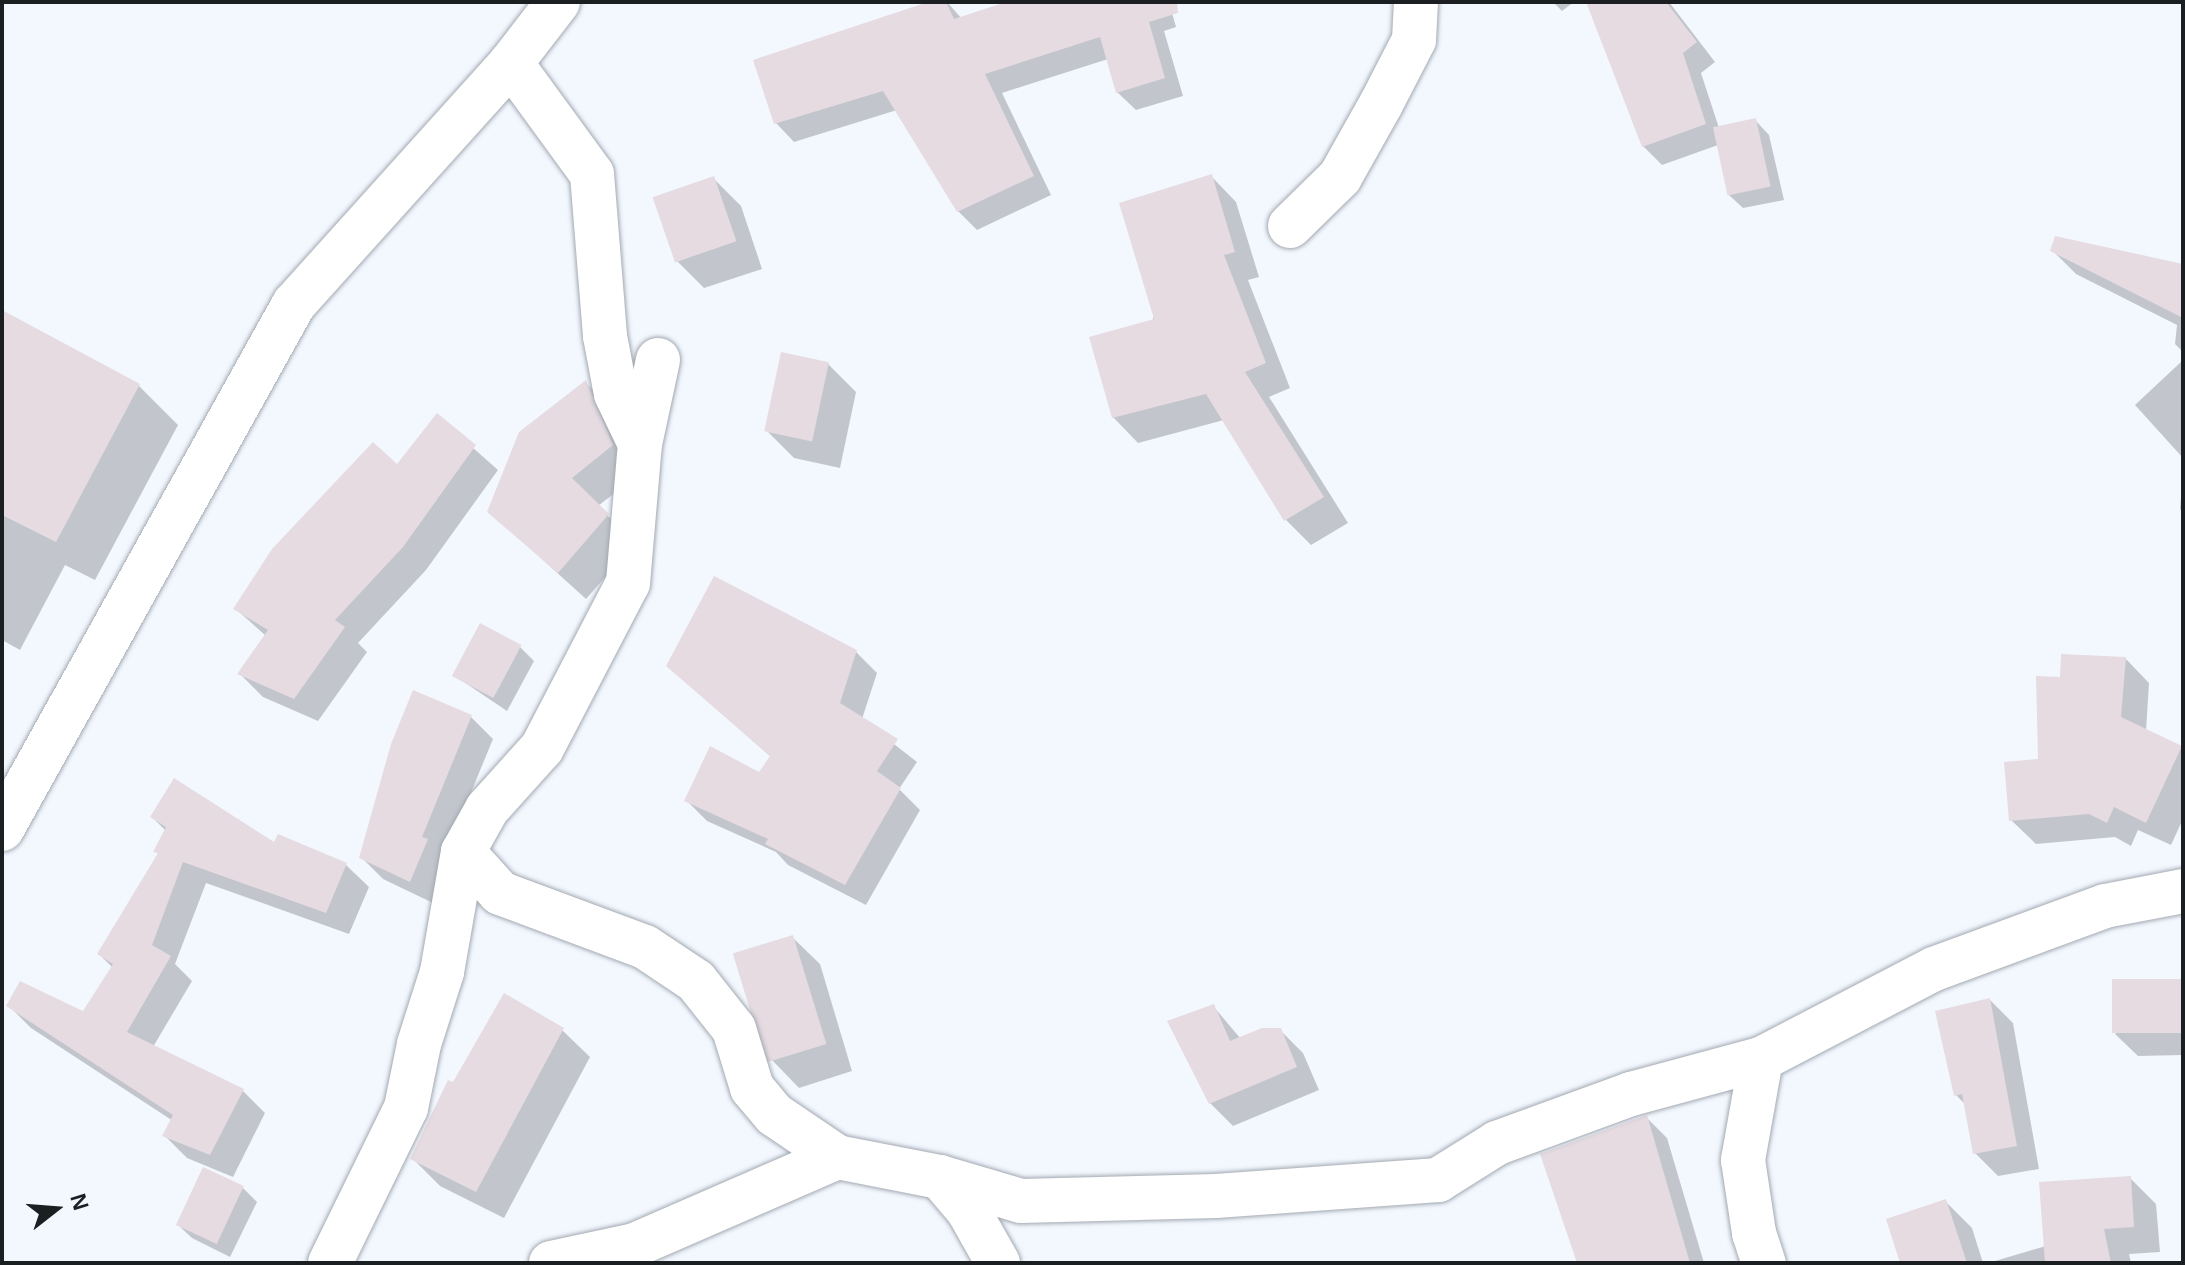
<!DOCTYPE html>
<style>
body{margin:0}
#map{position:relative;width:2185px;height:1265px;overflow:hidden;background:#f3f8ff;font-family:Helvetica,sans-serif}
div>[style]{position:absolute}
.shadow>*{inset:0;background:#0003}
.building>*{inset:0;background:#e5dbe1;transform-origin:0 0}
.roads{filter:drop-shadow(0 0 2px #a3a9b1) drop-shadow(0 0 2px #a3a9b1)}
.street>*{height:44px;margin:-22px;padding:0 22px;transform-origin:22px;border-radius:22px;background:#fff}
span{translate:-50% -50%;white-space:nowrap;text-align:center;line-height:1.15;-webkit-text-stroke:6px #f3f8ff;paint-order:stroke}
.frame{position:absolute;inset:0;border:4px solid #1c1f22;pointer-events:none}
.north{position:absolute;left:16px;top:1169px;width:80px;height:80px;-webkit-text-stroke:6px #f3f8ff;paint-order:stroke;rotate:73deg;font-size:22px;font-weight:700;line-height:32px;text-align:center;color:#1c1f22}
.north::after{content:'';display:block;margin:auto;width:28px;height:36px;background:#1c1f22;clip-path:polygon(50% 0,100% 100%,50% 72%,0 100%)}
</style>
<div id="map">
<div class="shadow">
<i style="clip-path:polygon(933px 2px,947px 2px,962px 19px,1013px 2px,1169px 2px,1176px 27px,1164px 31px,1183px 96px,1136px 110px,1117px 92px,1108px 59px,1002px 93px,1051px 195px,977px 230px,958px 211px,897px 110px,794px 142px,776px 123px)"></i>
<i style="clip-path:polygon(1553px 2px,1574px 2px,1562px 11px)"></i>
<i style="clip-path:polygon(1588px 2px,1669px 2px,1715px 62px,1701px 73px,1719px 128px,1756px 121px,1769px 135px,1784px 200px,1743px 208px,1729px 195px,1718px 145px,1662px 165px,1643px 146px)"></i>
<i style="clip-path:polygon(1211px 176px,1236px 202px,1259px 277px,1248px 280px,1290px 388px,1269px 397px,1348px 523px,1311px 545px,1286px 520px,1224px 420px,1138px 443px,1113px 417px)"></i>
<i style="clip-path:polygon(713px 178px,741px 206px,762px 269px,704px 288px,676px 260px)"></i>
<i style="clip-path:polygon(2052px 250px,2183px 268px,2183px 352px,2175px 344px,2177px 325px,2076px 274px)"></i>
<i style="clip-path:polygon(2px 324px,139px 386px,178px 425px,95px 580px,65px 565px,20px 650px,2px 640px)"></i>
<i style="clip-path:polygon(2183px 360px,2183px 458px,2135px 405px)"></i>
<i style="clip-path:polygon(828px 364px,856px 392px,840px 468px,794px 458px,766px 430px)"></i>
<i style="clip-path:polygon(586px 383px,613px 410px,639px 474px,598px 506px,635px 543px,586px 599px,489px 511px)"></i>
<i style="clip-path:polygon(437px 416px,498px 470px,426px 570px,358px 643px,367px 652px,318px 721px,263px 697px,240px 674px,266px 636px,236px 609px,397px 467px)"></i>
<i style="clip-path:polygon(2183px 475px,2183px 512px,2180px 509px)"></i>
<i style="clip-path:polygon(520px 647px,534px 661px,507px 711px,455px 676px)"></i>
<i style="clip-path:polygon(855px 651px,877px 673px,862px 719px,917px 762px,899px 789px,920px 810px,866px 905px,788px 865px,776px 852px,707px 821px,686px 800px,760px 774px,771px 757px,668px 666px)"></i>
<i style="clip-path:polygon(2125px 658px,2149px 683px,2146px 731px,2183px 750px,2183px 819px,2171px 845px,2138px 830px,2131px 846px,2115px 837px,2036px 844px,2011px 820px,2040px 760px,2062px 679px)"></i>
<i style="clip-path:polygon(471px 717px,493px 739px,444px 858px,433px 903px,383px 879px,361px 857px)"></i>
<i style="clip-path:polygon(152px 817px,346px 865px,369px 887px,349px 934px,206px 883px,175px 964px,192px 981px,153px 1047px,242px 1090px,265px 1113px,233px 1177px,187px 1158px,165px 1136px,173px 1121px,31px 1028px,8px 1005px,83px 1013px,113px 968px,99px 954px,159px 855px,156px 851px,166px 831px)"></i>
<i style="clip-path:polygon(792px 937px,820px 964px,852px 1071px,799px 1088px,772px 1060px)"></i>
<i style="clip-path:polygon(2183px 981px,2183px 1055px,2138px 1056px,2115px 1034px)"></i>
<i style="clip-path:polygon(1990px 1000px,2013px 1023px,2039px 1169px,1998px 1176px,1975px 1153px,1966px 1105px,1956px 1095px)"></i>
<i style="clip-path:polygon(1213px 1006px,1241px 1039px,1280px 1030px,1303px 1053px,1319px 1090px,1233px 1126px,1210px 1103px)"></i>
<i style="clip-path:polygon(562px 1030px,590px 1057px,504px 1218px,440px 1186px,413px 1159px,454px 1085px)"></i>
<i style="clip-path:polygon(1647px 1118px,1667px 1138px,1704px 1263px,1580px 1263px)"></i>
<i style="clip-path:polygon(2130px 1178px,2156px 1204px,2160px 1252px,2129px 1254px,2131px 1263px,1988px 1263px,2046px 1246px)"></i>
<i style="clip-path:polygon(243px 1188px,257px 1202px,230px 1257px,192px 1238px,178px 1225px)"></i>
<i style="clip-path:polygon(1946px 1202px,1972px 1228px,1983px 1263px,1903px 1263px)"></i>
</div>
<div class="building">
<i style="clip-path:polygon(928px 2px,946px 2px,954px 19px,1006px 2px,1177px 2px,1178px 13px,1149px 22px,1165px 78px,1116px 93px,1100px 37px,985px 74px,1034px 176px,957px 212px,883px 91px,774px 124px,753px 60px)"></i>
<i style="clip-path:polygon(1586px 2px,1666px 2px,1697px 42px,1683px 53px,1706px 124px,1642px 147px)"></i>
<i style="left:1756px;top:118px;width:70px;height:44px;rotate:78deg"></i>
<i style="clip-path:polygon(1212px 174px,1235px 252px,1224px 255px,1266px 363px,1245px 372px,1324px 497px,1284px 521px,1206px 394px,1112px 418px,1089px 337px,1154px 319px,1119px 203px)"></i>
<i style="left:714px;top:176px;width:69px;height:65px;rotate:71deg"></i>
<i style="clip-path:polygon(2055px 236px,2183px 264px,2183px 318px,2050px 251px)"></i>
<i style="clip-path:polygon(2px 310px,140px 384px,56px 542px,2px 515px)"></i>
<i style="left:781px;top:352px;width:49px;height:81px;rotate:12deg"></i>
<i style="clip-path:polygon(586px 380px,613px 445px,572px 478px,609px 514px,558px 573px,487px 512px,519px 432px)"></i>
<i style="clip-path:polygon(437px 413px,476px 445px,403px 547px,335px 620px,345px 627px,294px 699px,237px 674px,268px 630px,233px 609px,272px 549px,373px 442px,397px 464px)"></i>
<i style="clip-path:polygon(714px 576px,857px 650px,840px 703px,898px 739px,877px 771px,901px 788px,845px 885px,765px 844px,768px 839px,684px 801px,710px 746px,759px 772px,770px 756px,666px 666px)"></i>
<i style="left:480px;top:623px;width:47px;height:60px;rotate:28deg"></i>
<i style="clip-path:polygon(2061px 654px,2126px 657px,2121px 717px,2182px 746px,2146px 823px,2114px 807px,2107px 823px,2089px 814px,2009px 821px,2004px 762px,2038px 759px,2036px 676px,2060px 677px)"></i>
<i style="clip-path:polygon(413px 690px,472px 715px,422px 837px,428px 839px,410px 882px,359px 858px,391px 744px)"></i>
<i style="clip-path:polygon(174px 778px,274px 842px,278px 834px,347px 863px,326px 913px,183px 862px,152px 945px,171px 956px,127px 1032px,244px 1089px,210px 1155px,162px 1136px,173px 1115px,6px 1006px,20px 981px,83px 1011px,113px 964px,97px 954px,158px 853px,153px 852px,166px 827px,150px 817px)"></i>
<i style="left:793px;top:935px;width:114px;height:63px;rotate:73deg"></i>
<i style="left:2183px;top:979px;width:54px;height:71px;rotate:90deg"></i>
<i style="clip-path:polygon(504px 993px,564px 1028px,476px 1192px,410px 1159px,448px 1080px,453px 1082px)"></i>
<i style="clip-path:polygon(1990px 998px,2017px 1146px,1973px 1154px,1962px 1094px,1954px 1096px,1935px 1011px)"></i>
<i style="clip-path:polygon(1214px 1004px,1230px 1041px,1262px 1028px,1281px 1028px,1297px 1067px,1209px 1104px,1167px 1021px)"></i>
<i style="clip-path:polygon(1647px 1115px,1690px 1263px,1577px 1263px,1540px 1154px)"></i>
<i style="left:203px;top:1167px;width:45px;height:64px;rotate:25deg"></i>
<i style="clip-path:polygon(2131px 1176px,2134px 1227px,2104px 1229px,2111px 1263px,2045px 1263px,2039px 1182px)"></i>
<i style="clip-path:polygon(1946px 1199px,1967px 1263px,1900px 1263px,1886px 1219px)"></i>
</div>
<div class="roads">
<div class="street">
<i style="left:511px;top:63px;width:137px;rotate:53.9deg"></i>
<i style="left:592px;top:174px;width:163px;rotate:85.4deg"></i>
<i style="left:605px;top:336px;width:59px;rotate:79.3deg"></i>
<i style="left:616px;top:394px;width:55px;rotate:64.4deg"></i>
<i style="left:1290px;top:226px;width:70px;rotate:-44.4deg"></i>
<i style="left:1340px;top:177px;width:84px;rotate:-60.7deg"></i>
<i style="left:1381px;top:104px;width:72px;rotate:-62.7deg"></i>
<i style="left:1414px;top:40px;width:38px;rotate:-87deg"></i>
<i style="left:2px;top:829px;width:601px;rotate:-60.92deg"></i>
<i style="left:294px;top:304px;width:324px;rotate:-48deg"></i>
<i style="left:511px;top:63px;width:77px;rotate:-52.4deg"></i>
<i style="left:463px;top:852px;width:55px;rotate:47.9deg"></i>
<i style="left:500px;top:893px;width:155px;rotate:20.4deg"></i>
<i style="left:645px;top:947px;width:61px;rotate:33.7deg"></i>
<i style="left:696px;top:981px;width:61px;rotate:51.6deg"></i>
<i style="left:734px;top:1029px;width:62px;rotate:73deg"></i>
<i style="left:752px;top:1088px;width:35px;rotate:50deg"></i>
<i style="left:775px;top:1115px;width:75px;rotate:34.1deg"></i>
<i style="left:1761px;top:1059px;width:103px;rotate:100.1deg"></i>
<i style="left:1743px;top:1160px;width:74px;rotate:81.4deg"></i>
<i style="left:1754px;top:1233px;width:32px;rotate:72deg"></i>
<i style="left:940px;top:1177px;width:43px;rotate:49.7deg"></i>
<i style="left:968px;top:1210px;width:61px;rotate:60.5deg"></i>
<i style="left:330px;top:1263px;width:173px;rotate:-63.9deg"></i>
<i style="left:406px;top:1108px;width:65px;rotate:-78.5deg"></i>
<i style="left:419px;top:1044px;width:76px;rotate:-72.3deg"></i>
<i style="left:442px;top:972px;width:122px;rotate:-80.1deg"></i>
<i style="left:463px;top:852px;width:49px;rotate:-60.8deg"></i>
<i style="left:487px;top:809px;width:82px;rotate:-48deg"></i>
<i style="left:542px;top:748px;width:186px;rotate:-62.5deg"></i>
<i style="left:628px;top:583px;width:140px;rotate:-85.1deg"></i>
<i style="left:640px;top:444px;width:86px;rotate:-77.9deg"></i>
<i style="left:551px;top:1263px;width:86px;rotate:-12.1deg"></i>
<i style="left:635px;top:1245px;width:220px;rotate:-23.5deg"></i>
<i style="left:837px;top:1157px;width:105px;rotate:11deg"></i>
<i style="left:940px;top:1177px;width:84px;rotate:16.5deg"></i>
<i style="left:1021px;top:1201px;width:195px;rotate:-1.5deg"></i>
<i style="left:1216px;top:1196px;width:223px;rotate:-4.1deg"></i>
<i style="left:1438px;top:1180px;width:70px;rotate:-32.1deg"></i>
<i style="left:1497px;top:1143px;width:143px;rotate:-20.1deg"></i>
<i style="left:1631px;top:1094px;width:135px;rotate:-15.1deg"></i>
<i style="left:1761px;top:1059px;width:195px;rotate:-27.5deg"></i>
<i style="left:1934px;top:969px;width:182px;rotate:-20.2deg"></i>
<i style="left:2105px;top:906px;width:79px;rotate:-10.9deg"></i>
</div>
</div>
<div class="frame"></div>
<div class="north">N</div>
</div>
